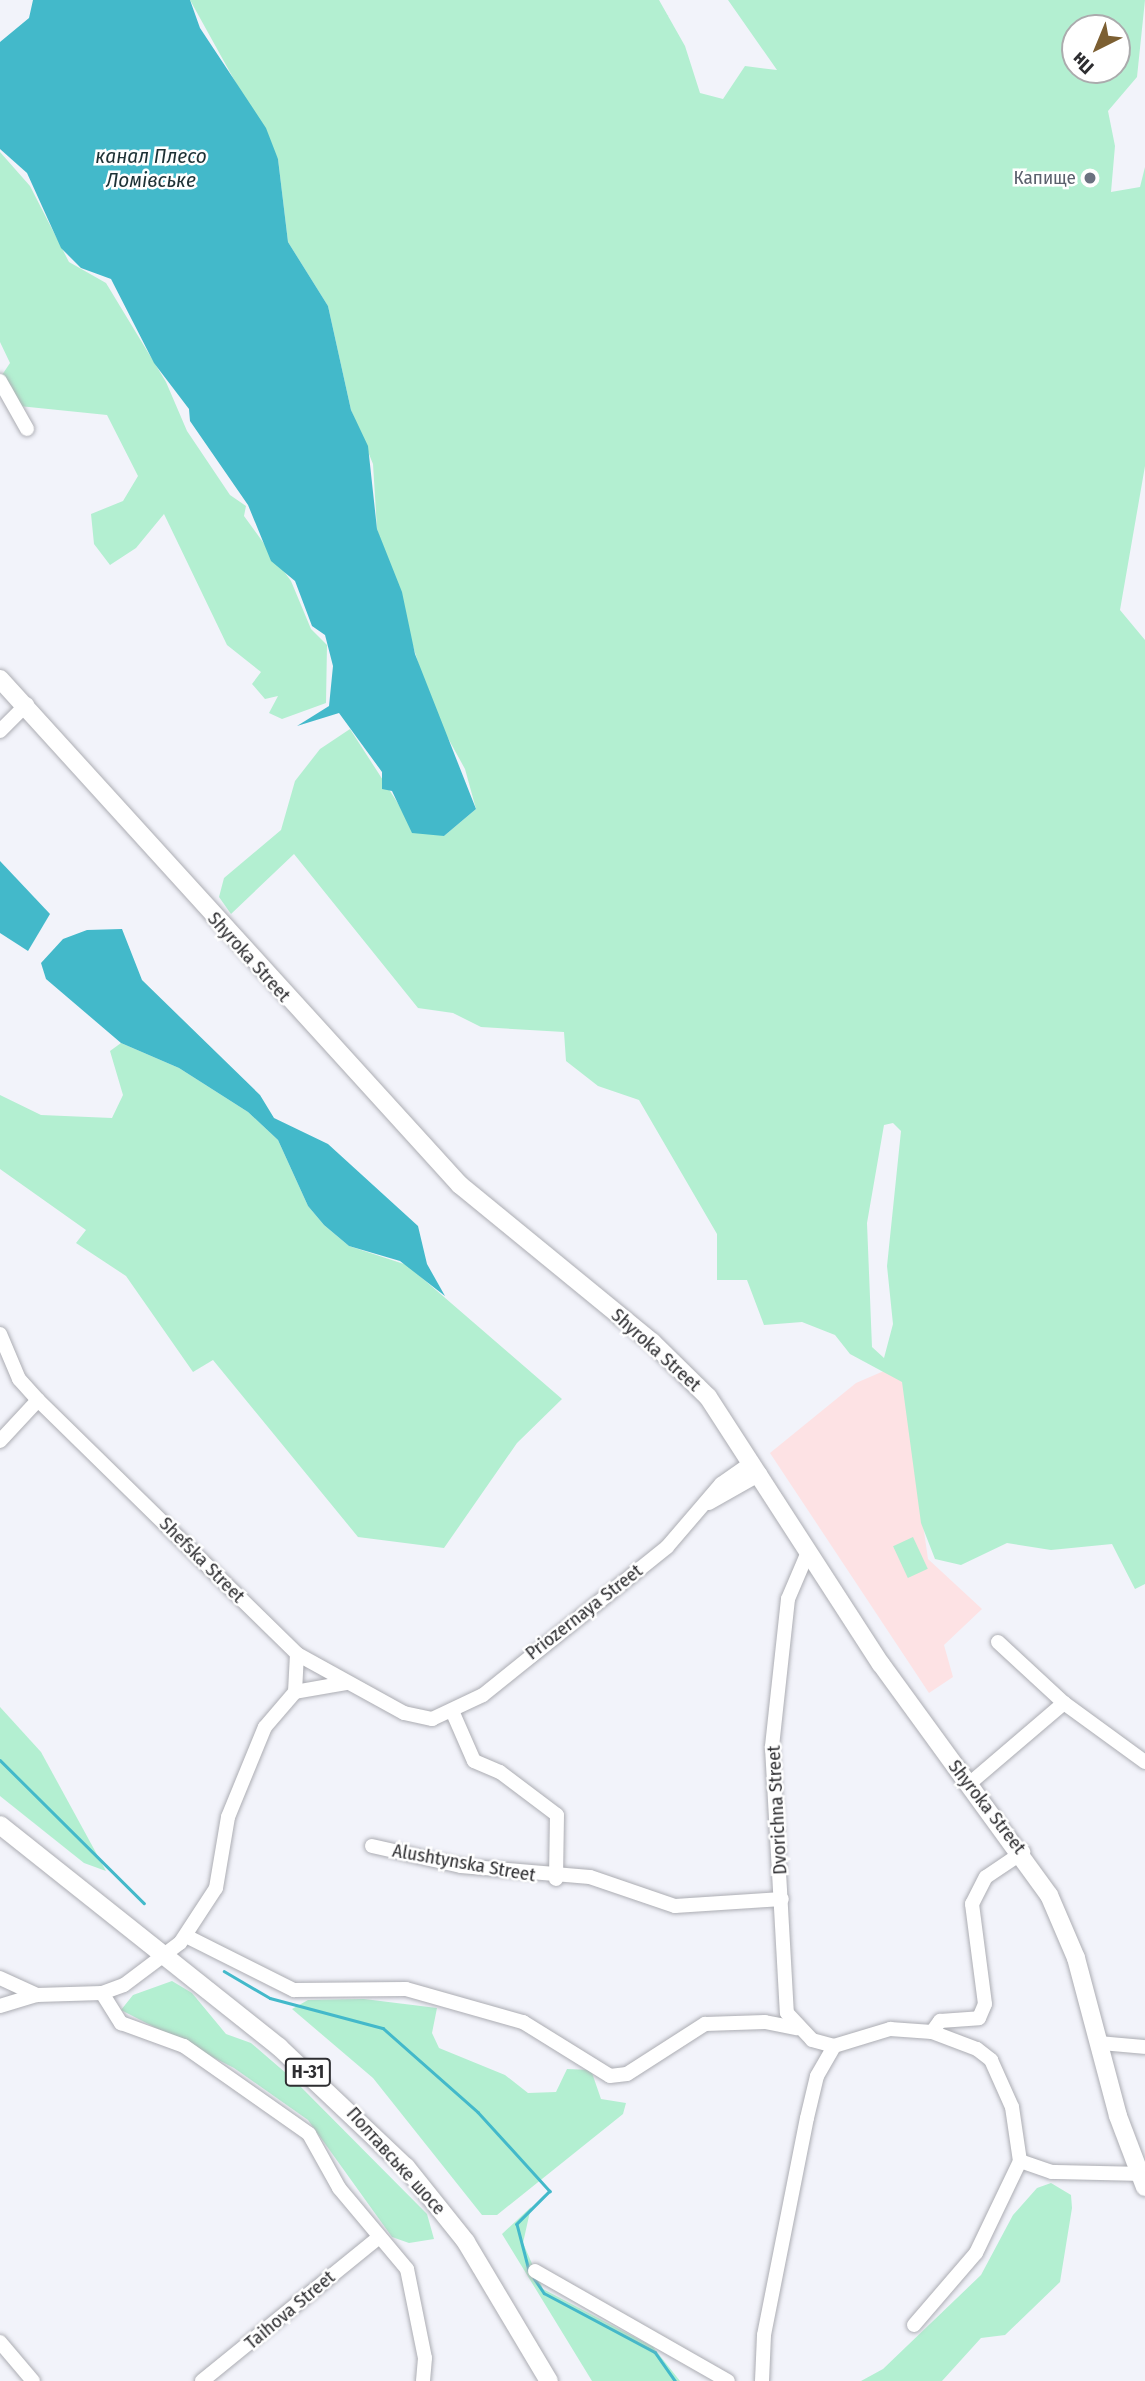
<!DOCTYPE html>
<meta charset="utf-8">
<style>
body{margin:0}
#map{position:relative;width:1145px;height:2381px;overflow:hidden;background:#f2f3fa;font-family:"Fira Sans Condensed",sans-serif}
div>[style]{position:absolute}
.education>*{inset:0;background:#fde2e4}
.green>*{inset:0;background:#b3efd1;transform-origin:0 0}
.water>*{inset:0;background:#43b9ca}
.stream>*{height:2.5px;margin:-1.25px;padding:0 1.25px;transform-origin:1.25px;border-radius:1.25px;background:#43b9ca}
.roads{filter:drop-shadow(0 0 2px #acadb3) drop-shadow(0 0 2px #acadb3)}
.minor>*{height:14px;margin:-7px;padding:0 7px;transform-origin:7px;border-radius:7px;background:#fff}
.major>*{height:18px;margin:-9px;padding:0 9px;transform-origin:9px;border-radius:9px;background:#fff}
.dots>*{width:19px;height:19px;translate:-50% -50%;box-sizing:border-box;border:4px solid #fff;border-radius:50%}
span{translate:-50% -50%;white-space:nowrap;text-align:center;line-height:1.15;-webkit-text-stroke:5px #fff;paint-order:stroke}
.shield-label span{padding:2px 5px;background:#fff;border:2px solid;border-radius:5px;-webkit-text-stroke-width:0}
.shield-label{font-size:18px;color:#2e2e31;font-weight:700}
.worship-label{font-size:19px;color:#5b616d}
.right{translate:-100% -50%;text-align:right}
.street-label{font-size:19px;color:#2e2e31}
.water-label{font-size:21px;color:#1e3236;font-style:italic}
.north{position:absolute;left:1061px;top:14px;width:70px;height:70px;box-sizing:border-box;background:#fff;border:2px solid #ababad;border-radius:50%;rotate:223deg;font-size:19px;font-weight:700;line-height:28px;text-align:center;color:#2e2e31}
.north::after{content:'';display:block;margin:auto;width:24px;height:32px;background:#7c5f32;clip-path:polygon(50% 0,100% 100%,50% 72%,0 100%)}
</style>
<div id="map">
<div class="education">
<i style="clip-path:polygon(900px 1364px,928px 1559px,982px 1609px,944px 1645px,953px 1677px,929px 1693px,770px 1453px,856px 1383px)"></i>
</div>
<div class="green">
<i style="clip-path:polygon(evenodd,190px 0,659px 0,685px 46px,700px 93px,723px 99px,745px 66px,777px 70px,728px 0,1145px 0,1137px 77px,1108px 111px,1115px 146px,1111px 192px,1140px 187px,1145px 167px,1145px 466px,1120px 610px,1145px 640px,1145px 1584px,1135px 1589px,1112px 1544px,1051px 1550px,1007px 1543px,961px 1565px,935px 1559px,921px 1523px,902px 1382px,850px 1354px,835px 1335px,802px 1322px,764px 1325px,747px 1280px,717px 1280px,717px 1234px,639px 1100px,598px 1086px,566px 1061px,564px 1032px,481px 1027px,453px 1013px,418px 1008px,294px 854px,231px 914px,219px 897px,224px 878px,281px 830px,295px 781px,320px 749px,350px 729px,410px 822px,444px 836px,476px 809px,465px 769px,433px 711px,377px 529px,373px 464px,351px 410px,328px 306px,288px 242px,278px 159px,190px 0,1075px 28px,1117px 28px,1117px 70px,1075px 70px,1075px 28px,190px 0,893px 1123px,901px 1131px,887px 1266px,893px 1324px,884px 1358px,872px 1347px,867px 1223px,884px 1125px,893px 1123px)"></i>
<i style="clip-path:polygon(0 152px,30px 186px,69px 262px,106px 283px,166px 382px,187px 431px,230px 495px,246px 506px,244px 516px,291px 581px,311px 629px,327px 645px,326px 703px,282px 719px,269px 713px,278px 696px,265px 699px,252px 684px,261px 672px,227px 645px,164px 514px,136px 548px,110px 565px,94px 544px,91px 514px,123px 501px,138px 476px,107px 415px,19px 406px,2px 375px,10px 363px,0 342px)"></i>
<i style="clip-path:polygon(121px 1043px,179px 1068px,248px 1112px,278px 1140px,308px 1206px,324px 1225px,349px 1246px,407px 1265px,562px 1399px,517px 1443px,444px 1548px,358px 1537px,213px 1360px,193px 1372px,126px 1276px,76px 1243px,86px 1230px,0 1169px,0 1095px,41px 1115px,112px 1118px,123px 1095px,110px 1051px)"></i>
<i style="left:913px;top:1537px;width:35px;height:22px;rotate:65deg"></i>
<i style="clip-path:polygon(0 1707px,41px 1752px,106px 1871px,84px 1863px,0 1796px)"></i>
<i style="clip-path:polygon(172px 1981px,192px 1993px,226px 2034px,251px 2043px,294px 2080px,427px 2214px,434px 2239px,409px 2243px,392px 2237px,308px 2120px,234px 2068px,121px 2010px,133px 1995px)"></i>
<i style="clip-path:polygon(364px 1999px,437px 2008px,432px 2033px,439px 2048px,505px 2075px,528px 2093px,556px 2092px,567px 2069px,591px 2070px,601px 2099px,626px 2103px,623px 2114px,497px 2215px,482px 2215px,373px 2078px,292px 2009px,308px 2000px)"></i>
<i style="clip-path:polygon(1051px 2183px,1071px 2195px,1072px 2208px,1060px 2282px,1005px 2335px,981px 2338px,942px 2381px,861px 2381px,883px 2369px,981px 2275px,1013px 2215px,1037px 2188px)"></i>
<i style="clip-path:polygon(531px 2207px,523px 2243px,543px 2289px,653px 2347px,680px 2381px,592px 2381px,502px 2234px)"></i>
</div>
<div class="water">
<i style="clip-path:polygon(33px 0,190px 0,200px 28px,266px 128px,278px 159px,288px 242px,328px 306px,351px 410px,368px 446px,377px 529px,402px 592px,415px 654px,476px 809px,444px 836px,412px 833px,392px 791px,382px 789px,382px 772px,339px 713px,297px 726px,329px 706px,333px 666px,325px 635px,312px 626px,295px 581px,271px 561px,248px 505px,190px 421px,189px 409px,154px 363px,111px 279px,81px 268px,61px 248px,27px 173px,0 149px,0 42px,29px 18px)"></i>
<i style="clip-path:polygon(0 861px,50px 914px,28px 951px,0 933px)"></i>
<i style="clip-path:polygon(122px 929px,142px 980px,260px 1095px,274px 1118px,328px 1144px,418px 1226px,427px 1264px,445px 1296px,400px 1261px,349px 1246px,324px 1225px,308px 1206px,278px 1140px,248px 1112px,179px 1068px,121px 1043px,46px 979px,41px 963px,63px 939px,87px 930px)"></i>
</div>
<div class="stream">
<i style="left:0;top:1760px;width:203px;rotate:44.8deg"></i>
<i style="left:224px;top:1971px;width:53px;rotate:30.4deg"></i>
<i style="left:270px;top:1998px;width:117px;rotate:14.9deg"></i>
<i style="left:383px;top:2028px;width:127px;rotate:41.5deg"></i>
<i style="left:478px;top:2112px;width:107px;rotate:47.7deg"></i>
<i style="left:550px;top:2191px;width:47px;rotate:135deg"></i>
<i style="left:517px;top:2224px;width:48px;rotate:75.4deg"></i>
<i style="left:534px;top:2278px;width:18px;rotate:56deg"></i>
<i style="left:544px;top:2293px;width:126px;rotate:28deg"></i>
<i style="left:655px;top:2352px;width:35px;rotate:55deg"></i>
</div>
<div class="roads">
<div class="minor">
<i style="left:0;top:381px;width:55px;rotate:60.6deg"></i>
<i style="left:0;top:731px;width:38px;rotate:-45deg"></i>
<i style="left:0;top:1334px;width:49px;rotate:67.1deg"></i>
<i style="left:19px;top:1379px;width:28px;rotate:48deg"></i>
<i style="left:38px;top:1400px;width:363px;rotate:44.4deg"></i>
<i style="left:297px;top:1654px;width:122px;rotate:28.9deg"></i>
<i style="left:404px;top:1713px;width:29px;rotate:12deg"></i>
<i style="left:432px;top:1719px;width:56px;rotate:-25.2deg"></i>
<i style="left:483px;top:1695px;width:236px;rotate:-38.8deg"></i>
<i style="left:667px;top:1547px;width:83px;rotate:-49.4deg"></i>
<i style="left:721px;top:1484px;width:38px;rotate:-35deg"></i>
<i style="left:0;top:1441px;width:56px;rotate:-47.2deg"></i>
<i style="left:709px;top:1503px;width:59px;rotate:-29.6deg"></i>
<i style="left:808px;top:1552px;width:51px;rotate:113.1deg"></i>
<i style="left:788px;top:1599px;width:149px;rotate:96.2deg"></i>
<i style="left:772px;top:1747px;width:266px;rotate:86.8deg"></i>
<i style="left:787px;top:2013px;width:37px;rotate:47deg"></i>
<i style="left:812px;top:2040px;width:23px;rotate:15deg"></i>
<i style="left:998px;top:1642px;width:90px;rotate:42.7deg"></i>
<i style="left:1064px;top:1703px;width:100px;rotate:36.1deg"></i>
<i style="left:295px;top:1692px;width:38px;rotate:-87deg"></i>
<i style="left:453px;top:1713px;width:52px;rotate:66.4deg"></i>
<i style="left:474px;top:1761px;width:28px;rotate:23deg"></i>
<i style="left:500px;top:1772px;width:71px;rotate:37deg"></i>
<i style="left:557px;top:1815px;width:64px;rotate:90.9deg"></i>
<i style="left:969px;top:1784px;width:125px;rotate:-40.5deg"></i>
<i style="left:372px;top:1846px;width:91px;rotate:12.7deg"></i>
<i style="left:461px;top:1866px;width:129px;rotate:4.9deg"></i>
<i style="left:590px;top:1877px;width:90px;rotate:18.8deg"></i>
<i style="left:675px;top:1906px;width:107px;rotate:-3.7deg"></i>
<i style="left:186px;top:1936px;width:121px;rotate:26.6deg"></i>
<i style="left:294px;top:1990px;width:112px;rotate:-0.5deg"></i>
<i style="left:406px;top:1989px;width:122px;rotate:15.8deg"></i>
<i style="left:523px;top:2022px;width:102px;rotate:31.8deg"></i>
<i style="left:610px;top:2076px;width:17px;rotate:-7deg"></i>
<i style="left:627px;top:2074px;width:93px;rotate:-32.7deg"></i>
<i style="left:705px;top:2024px;width:60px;rotate:-1.9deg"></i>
<i style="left:765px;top:2022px;width:33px;rotate:11deg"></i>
<i style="left:0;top:1978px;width:41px;rotate:24.7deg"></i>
<i style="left:37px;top:1995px;width:65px;rotate:-1.8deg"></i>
<i style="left:102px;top:1993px;width:23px;rotate:-20deg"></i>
<i style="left:124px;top:1985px;width:70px;rotate:-36.9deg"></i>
<i style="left:180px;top:1943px;width:66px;rotate:-56.8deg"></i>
<i style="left:216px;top:1888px;width:72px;rotate:-80.4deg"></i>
<i style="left:228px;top:1817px;width:97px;rotate:-67.7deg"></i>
<i style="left:265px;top:1727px;width:46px;rotate:-49.4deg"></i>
<i style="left:295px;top:1692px;width:52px;rotate:-10deg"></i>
<i style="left:102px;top:1993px;width:36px;rotate:58deg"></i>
<i style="left:121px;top:2023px;width:67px;rotate:20.1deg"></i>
<i style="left:184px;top:2046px;width:153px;rotate:35.1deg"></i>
<i style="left:309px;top:2134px;width:62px;rotate:60.9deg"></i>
<i style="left:339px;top:2188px;width:106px;rotate:50deg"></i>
<i style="left:407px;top:2269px;width:91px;rotate:78.6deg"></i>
<i style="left:425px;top:2358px;width:23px;rotate:95deg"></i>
<i style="left:0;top:2006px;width:37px;rotate:-17deg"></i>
<i style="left:932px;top:2032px;width:14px;rotate:-54deg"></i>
<i style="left:940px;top:2021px;width:39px;rotate:-4deg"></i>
<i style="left:979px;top:2018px;width:15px;rotate:-67deg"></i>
<i style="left:985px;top:2004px;width:101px;rotate:-97.4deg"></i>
<i style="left:972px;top:1904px;width:30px;rotate:-63deg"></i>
<i style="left:986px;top:1877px;width:45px;rotate:-34deg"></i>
<i style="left:1100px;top:2043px;width:45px;rotate:5.1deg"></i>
<i style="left:535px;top:2271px;width:222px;rotate:29.7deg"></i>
<i style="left:914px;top:2325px;width:95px;rotate:-49.3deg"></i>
<i style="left:976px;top:2253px;width:102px;rotate:-64.4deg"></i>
<i style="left:0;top:2342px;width:51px;rotate:49.8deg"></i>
<i style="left:202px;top:2381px;width:225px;rotate:-39.1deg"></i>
<i style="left:762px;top:2381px;width:46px;rotate:-87.5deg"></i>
<i style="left:764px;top:2335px;width:221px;rotate:-78.8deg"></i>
<i style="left:807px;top:2118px;width:43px;rotate:-76.6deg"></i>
<i style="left:817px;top:2076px;width:34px;rotate:-60deg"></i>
<i style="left:834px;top:2046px;width:59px;rotate:-16.9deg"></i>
<i style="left:890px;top:2029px;width:42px;rotate:4.1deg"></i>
<i style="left:932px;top:2032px;width:48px;rotate:20.7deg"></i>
<i style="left:977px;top:2049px;width:18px;rotate:38deg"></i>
<i style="left:991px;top:2060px;width:51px;rotate:65.9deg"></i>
<i style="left:1012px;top:2107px;width:55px;rotate:81.6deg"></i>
<i style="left:1020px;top:2161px;width:34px;rotate:19deg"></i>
<i style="left:1052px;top:2172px;width:85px;rotate:1.3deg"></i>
</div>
<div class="major">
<i style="left:0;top:679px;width:684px;rotate:47.73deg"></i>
<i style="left:460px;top:1185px;width:248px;rotate:39.3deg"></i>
<i style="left:652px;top:1342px;width:78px;rotate:44.5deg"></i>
<i style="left:708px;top:1397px;width:318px;rotate:57.1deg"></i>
<i style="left:881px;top:1664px;width:286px;rotate:54deg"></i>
<i style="left:1049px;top:1895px;width:69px;rotate:66.8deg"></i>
<i style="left:1076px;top:1958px;width:163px;rotate:75.1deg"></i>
<i style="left:1118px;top:2116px;width:76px;rotate:69.2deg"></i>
<i style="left:0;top:1825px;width:357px;rotate:38.5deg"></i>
<i style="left:279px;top:2047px;width:175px;rotate:43.4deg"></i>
<i style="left:406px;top:2167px;width:96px;rotate:51.3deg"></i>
<i style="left:466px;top:2242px;width:162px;rotate:59.2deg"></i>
</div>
</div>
<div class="dots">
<i style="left:1090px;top:178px;background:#6b7280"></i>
</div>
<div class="shield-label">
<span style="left:308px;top:2072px">Н-31</span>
</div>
<div class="worship-label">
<span class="right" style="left:1076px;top:178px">Капище</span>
</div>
<div class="street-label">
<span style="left:249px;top:957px;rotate:48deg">Shyroka Street</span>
<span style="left:656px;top:1350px;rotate:42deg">Shyroka Street</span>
<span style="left:202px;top:1560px;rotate:45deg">Shefska Street</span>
<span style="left:584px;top:1612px;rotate:-38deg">Priozernaya Street</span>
<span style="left:987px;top:1807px;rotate:52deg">Shyroka Street</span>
<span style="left:777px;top:1810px;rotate:-93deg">Dvorichna Street</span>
<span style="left:464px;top:1863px;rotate:10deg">Alushtynska Street</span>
<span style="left:396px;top:2161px;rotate:48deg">Полтавське шосе</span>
<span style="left:290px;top:2310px;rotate:-40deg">Taihova Street</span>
</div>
<div class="water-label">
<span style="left:151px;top:168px">канал Плесо<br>Ломівське</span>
</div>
<div class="north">Пн</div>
</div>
